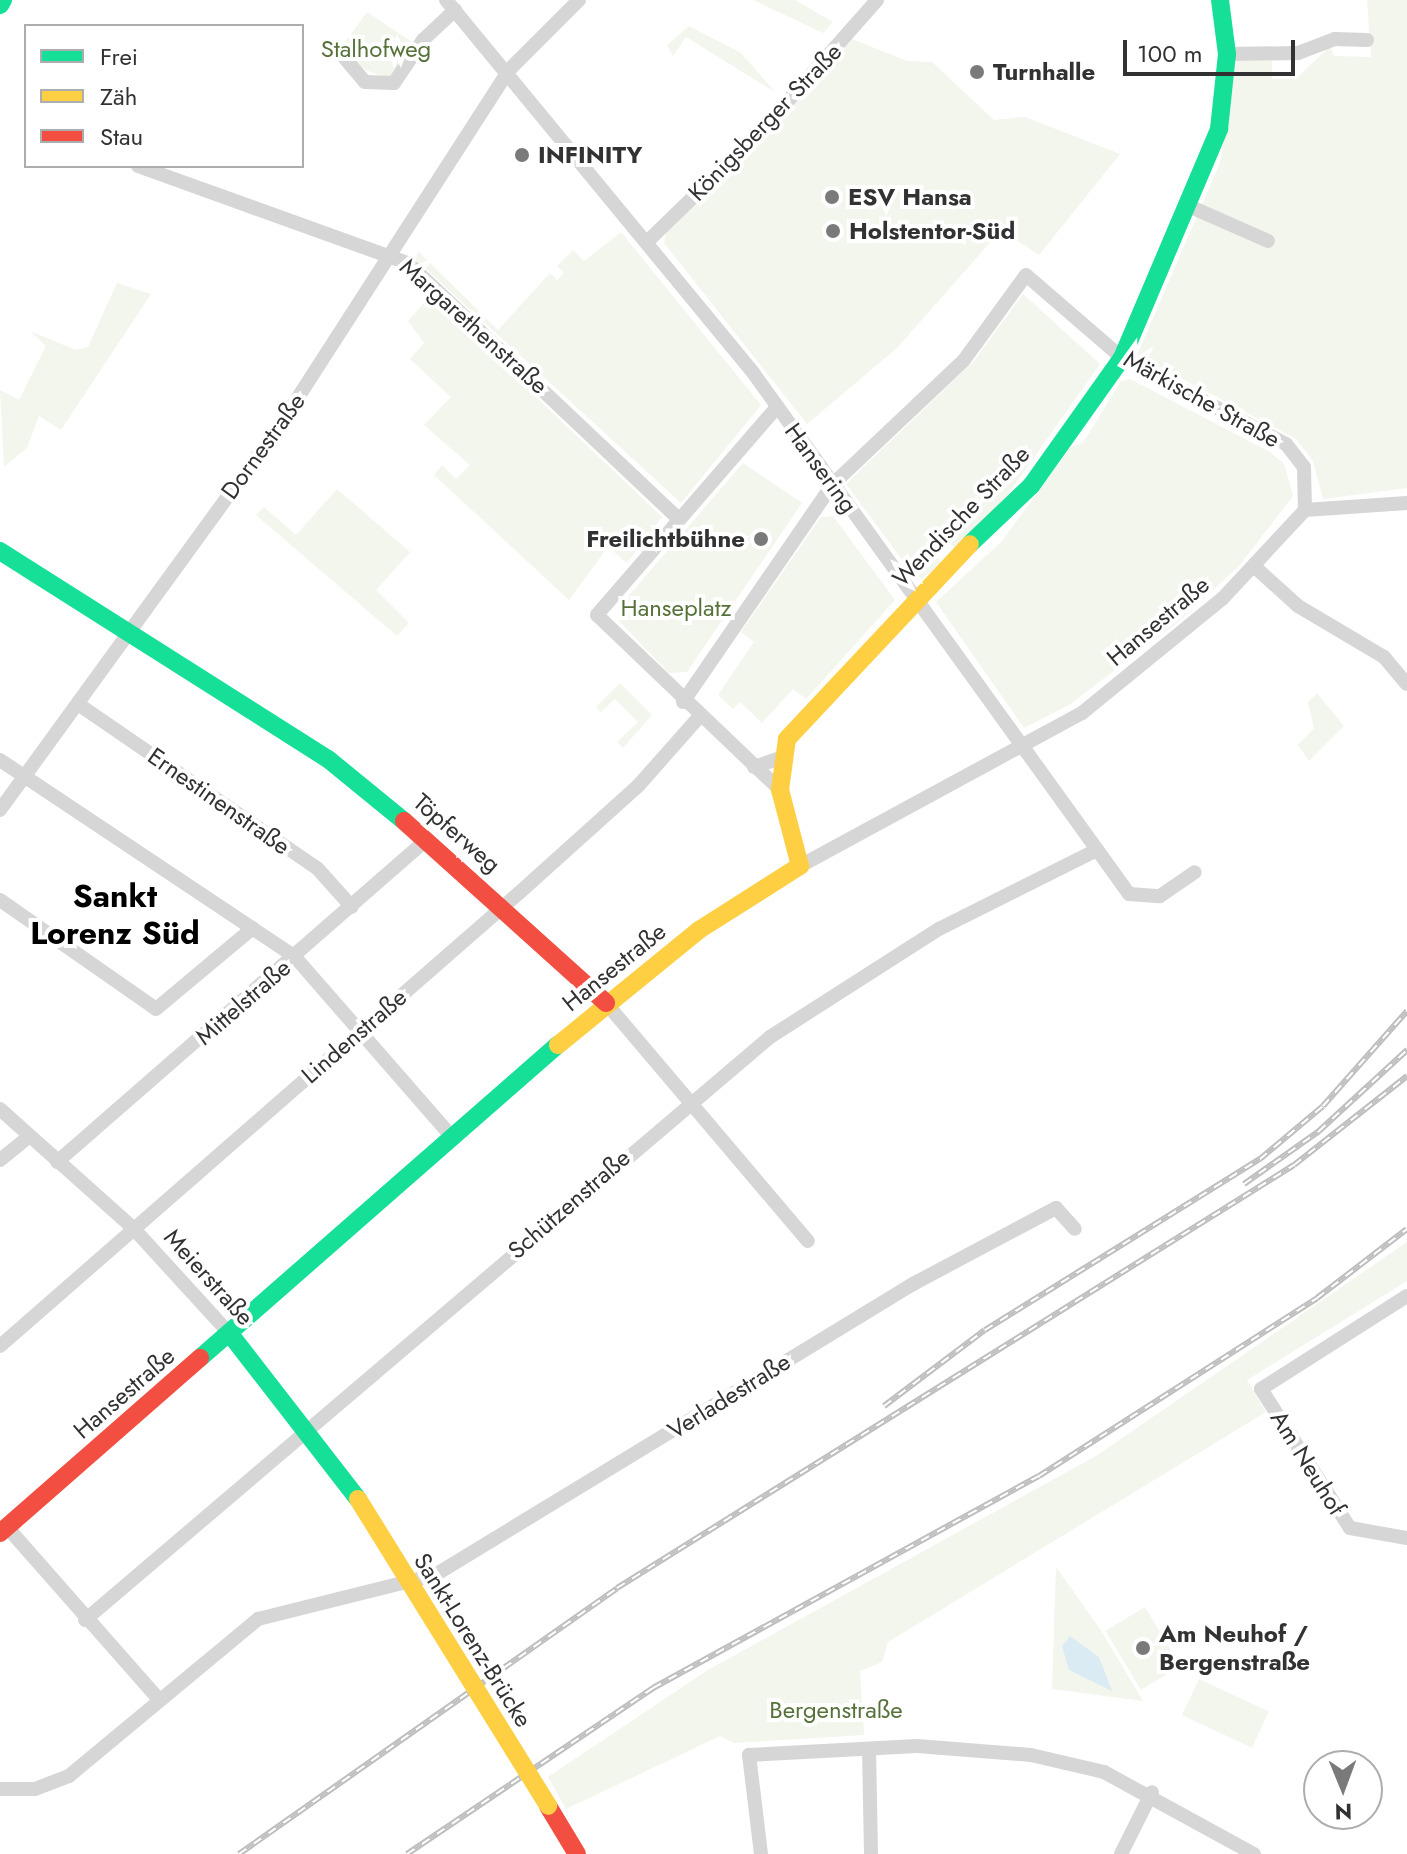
<!DOCTYPE html>
<meta charset="utf-8">
<style>
body{margin:0}
#map{position:relative;width:1407px;height:1854px;overflow:hidden;background:#fff;font-family:Jost,sans-serif}
div>[style]{position:absolute}
.green>*{inset:0;background:#f2f6ed;transform-origin:0 0}
.water>*{inset:0;background:#dbebf4}
.street>*{height:14px;margin:-7px;padding:0 7px;transform-origin:7px;border-radius:7px;background:#d6d6d6}
.fast>*{height:18px;margin:-9px;padding:0 9px;transform-origin:9px;border-radius:9px;background:#16e098}
.slow>*{height:18px;margin:-9px;padding:0 9px;transform-origin:9px;border-radius:9px;background:#ffcf43}
.jam>*{height:18px;margin:-9px;padding:0 9px;transform-origin:9px;border-radius:9px;background:#f24e42}
.rail>*{height:6px;margin-top:-3px;transform-origin:0;background:repeating-linear-gradient(90deg,#fff 0 9px,#bebebe 0 18px);box-sizing:border-box;border-block:2px solid #bebebe}
.slow-bridge>*{height:18px;margin:-9px;padding:0 9px;transform-origin:9px;border-radius:9px;background:#ffcf43}
.dots>*{width:22px;height:22px;translate:-50% -50%;box-sizing:border-box;border:4px solid #fff;border-radius:50%}
span{translate:-50% -50%;white-space:nowrap;text-align:center;line-height:1.15;-webkit-text-stroke:8px #fff;paint-order:stroke}
.park-label{font-size:24px;color:#56723a}
.poi-label{font-size:24px;color:#323232;font-weight:700}
.left{translate:0 -50%;text-align:left}
.right{translate:-100% -50%;text-align:right}
.street-label{font-size:24px;color:#323232}
.district-label{font-size:32px;color:#000;font-weight:700}
.legend{position:absolute;left:24px;top:24px;width:280px;height:144px;box-sizing:border-box;background:#fff;border:2px solid #adadad;margin:0;padding:10px 14px;list-style:none;font-size:24px;color:#323232}
.legend li{display:flex;align-items:center;gap:16px;height:40px}
.legend b{width:40px;border:2px solid #adadad}
.north{position:absolute;left:1303px;top:1750px;width:80px;height:80px;box-sizing:border-box;background:#fff;border:2px solid #adadad;border-radius:50%;rotate:179deg;font-size:22px;font-weight:700;line-height:32px;text-align:center;color:#323232}
.north::after{content:'';display:block;margin:auto;width:28px;height:36px;background:#7a7a7a;clip-path:polygon(50% 0,100% 100%,50% 72%,0 100%)}
.scale{position:absolute;left:1123px;top:40px;width:172px;height:36px;box-sizing:border-box;border:4px solid #323232;border-top:0;padding-left:10px;font-size:24px;line-height:28px;white-space:nowrap;color:#323232;-webkit-text-stroke:6px #fff;paint-order:stroke}
</style>
<div id="map">
<div class="green">
<i style="clip-path:polygon(753px 0,795px 0,833px 22px,823px 33px)"></i>
<i style="clip-path:polygon(1367px 0,1407px 0,1407px 488px,1323px 499px,1313px 461px,1296px 439px,1137px 355px,1220px 163px,1237px 60px,1272px 60px,1272px 79px,1296px 79px,1330px 46px,1334px 56px,1371px 57px)"></i>
<i style="clip-path:polygon(367px 12px,412px 42px,390px 79px,352px 65px,343px 45px)"></i>
<i style="clip-path:polygon(689px 26px,741px 53px,775px 92px,686px 37px,673px 56px,667px 45px)"></i>
<i style="clip-path:polygon(852px 39px,907px 61px,932px 62px,994px 120px,1025px 117px,1120px 154px,1039px 255px,1001px 230px,897px 348px,807px 424px,664px 243px,666px 232px)"></i>
<i style="clip-path:polygon(621px 232px,761px 405px,681px 503px,413px 257px,419px 252px,498px 330px,550px 273px,557px 280px,564px 273px,557px 266px,573px 250px,584px 261px)"></i>
<i style="clip-path:polygon(117px 283px,151px 294px,61px 430px,39px 416px,27px 448px,4px 467px,0 390px,19px 400px,46px 346px,30px 331px,76px 350px,88px 347px)"></i>
<i style="clip-path:polygon(1023px 294px,1100px 364px,1004px 500px,956px 550px,944px 538px,933px 550px,942px 564px,918px 581px,846px 484px,974px 361px)"></i>
<i style="clip-path:polygon(430px 296px,662px 517px,627px 563px,608px 547px,569px 600px,434px 475px,442px 465px,456px 479px,470px 465px,424px 425px,451px 397px,410px 359px,424px 343px,408px 321px)"></i>
<i style="clip-path:polygon(1130px 379px,1270px 452px,1284px 464px,1293px 496px,1239px 566px,1177px 623px,1069px 705px,1024px 728px,936px 602px,1002px 541px,1071px 447px,1083px 443px,1121px 381px)"></i>
<i style="clip-path:polygon(743px 463px,802px 503px,687px 672px,669px 673px,619px 621px,618px 608px)"></i>
<i style="clip-path:polygon(337px 489px,410px 552px,376px 590px,409px 623px,397px 636px,256px 515px,264px 507px,296px 535px)"></i>
<i style="clip-path:polygon(833px 516px,895px 600px,806px 699px,793px 689px,762px 723px,740px 702px,733px 709px,718px 695px,754px 642px,741px 632px,821px 517px)"></i>
<i style="clip-path:polygon(620px 683px,652px 715px,623px 748px,617px 742px,638px 722px,615px 699px,601px 712px,596px 707px)"></i>
<i style="clip-path:polygon(1317px 693px,1344px 726px,1309px 761px,1298px 745px,1314px 728px,1308px 702px)"></i>
<i style="clip-path:polygon(1407px 1242px,1407px 1281px,1247px 1380px,1266px 1412px,888px 1642px,882px 1662px,860px 1671px,864px 1735px,734px 1743px,720px 1736px,566px 1809px,548px 1777px,708px 1670px,1096px 1456px)"></i>
<i style="clip-path:polygon(1056px 1567px,1100px 1629px,1143px 1701px,1052px 1689px)"></i>
<i style="left:1145px;top:1607px;width:69px;height:46px;rotate:59deg"></i>
<i style="left:1199px;top:1679px;width:77px;height:40px;rotate:25deg"></i>
</div>
<div class="water">
<i style="clip-path:polygon(1070px 1636px,1099px 1657px,1112px 1691px,1069px 1670px,1062px 1646px)"></i>
</div>
<div class="street">
<i style="left:446px;top:0;width:484px;rotate:50.5deg"></i>
<i style="left:754px;top:374px;width:641px;rotate:54.2deg"></i>
<i style="left:1129px;top:894px;width:31px;rotate:4deg"></i>
<i style="left:1160px;top:896px;width:42px;rotate:-34.4deg"></i>
<i style="left:1227px;top:54px;width:71px;rotate:-0.8deg"></i>
<i style="left:1298px;top:53px;width:40px;rotate:-21deg"></i>
<i style="left:1335px;top:39px;width:32px;rotate:2deg"></i>
<i style="left:343px;top:56px;width:34px;rotate:50deg"></i>
<i style="left:365px;top:82px;width:29px;rotate:2deg"></i>
<i style="left:394px;top:83px;width:52px;rotate:-56deg"></i>
<i style="left:423px;top:40px;width:44px;rotate:-43.2deg"></i>
<i style="left:138px;top:166px;width:287px;rotate:19.8deg"></i>
<i style="left:408px;top:263px;width:373px;rotate:43.4deg"></i>
<i style="left:1191px;top:207px;width:84px;rotate:23.8deg"></i>
<i style="left:649px;top:240px;width:159px;rotate:-44.2deg"></i>
<i style="left:763px;top:129px;width:172px;rotate:-48.5deg"></i>
<i style="left:777px;top:407px;width:275px;rotate:130.9deg"></i>
<i style="left:597px;top:615px;width:253px;rotate:43.7deg"></i>
<i style="left:1305px;top:510px;width:102px;rotate:-3.9deg"></i>
<i style="left:1256px;top:568px;width:57px;rotate:42.1deg"></i>
<i style="left:1298px;top:606px;width:100px;rotate:30.7deg"></i>
<i style="left:1384px;top:657px;width:35px;rotate:50deg"></i>
<i style="left:683px;top:702px;width:265px;rotate:-55.5deg"></i>
<i style="left:833px;top:484px;width:180px;rotate:-43.4deg"></i>
<i style="left:964px;top:360px;width:105px;rotate:-53.9deg"></i>
<i style="left:1026px;top:275px;width:127px;rotate:40.8deg"></i>
<i style="left:1122px;top:358px;width:185px;rotate:27.7deg"></i>
<i style="left:1286px;top:444px;width:29px;rotate:52deg"></i>
<i style="left:1304px;top:467px;width:43px;rotate:88.7deg"></i>
<i style="left:78px;top:704px;width:290px;rotate:34.5deg"></i>
<i style="left:317px;top:868px;width:52px;rotate:48.1deg"></i>
<i style="left:0;top:760px;width:355px;rotate:33.7deg"></i>
<i style="left:295px;top:957px;width:239px;rotate:48.9deg"></i>
<i style="left:754px;top:767px;width:28px;rotate:-19deg"></i>
<i style="left:0;top:810px;width:487px;rotate:-54deg"></i>
<i style="left:286px;top:416px;width:412px;rotate:-57.2deg"></i>
<i style="left:509px;top:70px;width:99px;rotate:-45deg"></i>
<i style="left:800px;top:866px;width:321px;rotate:-28.5deg"></i>
<i style="left:1082px;top:713px;width:182px;rotate:-39.2deg"></i>
<i style="left:1223px;top:598px;width:120px;rotate:-47deg"></i>
<i style="left:0;top:900px;width:190px;rotate:34.9deg"></i>
<i style="left:156px;top:1009px;width:126px;rotate:-39.9deg"></i>
<i style="left:606px;top:1003px;width:312px;rotate:49.7deg"></i>
<i style="left:0;top:1109px;width:180px;rotate:41.8deg"></i>
<i style="left:134px;top:1229px;width:142px;rotate:47.6deg"></i>
<i style="left:0;top:1160px;width:36px;rotate:-39deg"></i>
<i style="left:57px;top:1162px;width:491px;rotate:-41.1deg"></i>
<i style="left:1407px;top:1296px;width:173px;rotate:147.5deg"></i>
<i style="left:1261px;top:1389px;width:165px;rotate:57.4deg"></i>
<i style="left:1350px;top:1528px;width:58px;rotate:10deg"></i>
<i style="left:0;top:1346px;width:689px;rotate:-41.12deg"></i>
<i style="left:519px;top:893px;width:160px;rotate:-42deg"></i>
<i style="left:638px;top:786px;width:92px;rotate:-48.5deg"></i>
<i style="left:7px;top:1527px;width:227px;rotate:48.6deg"></i>
<i style="left:85px;top:1620px;width:900px;rotate:-40.4deg"></i>
<i style="left:770px;top:1037px;width:201px;rotate:-32.6deg"></i>
<i style="left:939px;top:929px;width:177px;rotate:-26.6deg"></i>
<i style="left:869px;top:1749px;width:105px;rotate:88.9deg"></i>
<i style="left:0;top:1789px;width:35px"></i>
<i style="left:35px;top:1789px;width:36px;rotate:-21deg"></i>
<i style="left:69px;top:1776px;width:246px;rotate:-39.7deg"></i>
<i style="left:258px;top:1619px;width:182px;rotate:-14deg"></i>
<i style="left:435px;top:1575px;width:560px;rotate:-31.33deg"></i>
<i style="left:913px;top:1284px;width:162px;rotate:-28deg"></i>
<i style="left:1056px;top:1208px;width:28px;rotate:48deg"></i>
<i style="left:761px;top:1854px;width:100px;rotate:-96.9deg"></i>
<i style="left:749px;top:1755px;width:168px;rotate:-3.1deg"></i>
<i style="left:917px;top:1746px;width:114px;rotate:4.5deg"></i>
<i style="left:1031px;top:1755px;width:75px;rotate:13.1deg"></i>
<i style="left:1104px;top:1772px;width:171px;rotate:28.7deg"></i>
<i style="left:1121px;top:1854px;width:69px;rotate:-63.4deg"></i>
</div>
<div class="fast">
<i style="left:0;top:5px;width:6px;rotate:-59deg"></i>
<i style="left:970px;top:544px;width:84px;rotate:-43.6deg"></i>
<i style="left:1031px;top:486px;width:157px;rotate:-54.6deg"></i>
<i style="left:1122px;top:358px;width:249px;rotate:-67deg"></i>
<i style="left:1219px;top:129px;width:75px;rotate:-83.9deg"></i>
<i style="left:1227px;top:54px;width:54px;rotate:-97.4deg"></i>
<i style="left:0;top:551px;width:388px;rotate:32.4deg"></i>
<i style="left:328px;top:759px;width:98px;rotate:39.2deg"></i>
<i style="left:230px;top:1334px;width:209px;rotate:52.2deg"></i>
<i style="left:200px;top:1358px;width:476px;rotate:-41.2deg"></i>
</div>
<div class="slow">
<i style="left:558px;top:1045px;width:182px;rotate:-39.2deg"></i>
<i style="left:699px;top:930px;width:120px;rotate:-32.4deg"></i>
<i style="left:800px;top:866px;width:79px;rotate:-104.7deg"></i>
<i style="left:780px;top:790px;width:51px;rotate:-82.2deg"></i>
<i style="left:787px;top:739px;width:267px;rotate:-46.8deg"></i>
</div>
<div class="jam">
<i style="left:404px;top:821px;width:272px;rotate:42deg"></i>
<i style="left:0;top:1533px;width:266px;rotate:-41.2deg"></i>
<i style="left:548px;top:1806px;width:56px;rotate:58.9deg"></i>
</div>
<div class="rail">
<i style="left:1244px;top:1184px;width:92px;rotate:-35.2deg"></i>
<i style="left:1319px;top:1131px;width:120px;rotate:-42.6deg"></i>
<i style="left:884px;top:1406px;width:126px;rotate:-37deg"></i>
<i style="left:985px;top:1330px;width:324px;rotate:-31.9deg"></i>
<i style="left:1260px;top:1159px;width:82px;rotate:-40.1deg"></i>
<i style="left:1323px;top:1106px;width:127px;rotate:-48.5deg"></i>
<i style="left:239px;top:1854px;width:462px;rotate:-35.1deg"></i>
<i style="left:617px;top:1588px;width:798px;rotate:-32deg"></i>
<i style="left:1294px;top:1165px;width:144px;rotate:-38.2deg"></i>
<i style="left:407px;top:1854px;width:297px;rotate:-34deg"></i>
<i style="left:653px;top:1688px;width:440px;rotate:-28.8deg"></i>
<i style="left:1039px;top:1476px;width:330px;rotate:-32.6deg"></i>
<i style="left:1317px;top:1298px;width:113px;rotate:-37.5deg"></i>
</div>
<div class="slow-bridge">
<i style="left:358px;top:1499px;width:361px;rotate:58.2deg"></i>
</div>
<div class="dots">
<i style="left:977px;top:72px;background:#7a7a7a"></i>
<i style="left:522px;top:155px;background:#7a7a7a"></i>
<i style="left:832px;top:197px;background:#7a7a7a"></i>
<i style="left:833px;top:231px;background:#7a7a7a"></i>
<i style="left:761px;top:539px;background:#7a7a7a"></i>
<i style="left:1143px;top:1648px;background:#7a7a7a"></i>
</div>
<div class="park-label">
<span style="left:376px;top:49px">Stalhofweg</span>
<span style="left:676px;top:608px">Hanseplatz</span>
<span style="left:836px;top:1710px">Bergenstraße</span>
</div>
<div class="poi-label">
<span class="left" style="left:993px;top:72px">Turnhalle</span>
<span class="left" style="left:538px;top:155px">INFINITY</span>
<span class="left" style="left:848px;top:197px">ESV Hansa</span>
<span class="left" style="left:849px;top:231px">Holstentor-Süd</span>
<span class="right" style="left:745px;top:539px">Freilichtbühne</span>
<span class="left" style="left:1159px;top:1648px">Am Neuhof /<br>Bergenstraße</span>
</div>
<div class="street-label">
<span style="left:765px;top:122px;rotate:-46deg">Königsberger Straße</span>
<span style="left:474px;top:326px;rotate:42deg">Margarethenstraße</span>
<span style="left:1202px;top:399px;rotate:29deg">Märkische Straße</span>
<span style="left:263px;top:446px;rotate:-54deg">Dornestraße</span>
<span style="left:821px;top:468px;rotate:54deg">Hansering</span>
<span style="left:961px;top:516px;rotate:-46deg">Wendische Straße</span>
<span style="left:1158px;top:621px;rotate:-40deg">Hansestraße</span>
<span style="left:219px;top:801px;rotate:35deg">Ernestinenstraße</span>
<span style="left:457px;top:833px;rotate:41deg">Töpferweg</span>
<span style="left:614px;top:967px;rotate:-39deg">Hansestraße</span>
<span style="left:243px;top:1002px;rotate:-41deg">Mittelstraße</span>
<span style="left:354px;top:1036px;rotate:-41deg">Lindenstraße</span>
<span style="left:569px;top:1204px;rotate:-41deg">Schützenstraße</span>
<span style="left:209px;top:1277px;rotate:48deg">Meierstraße</span>
<span style="left:124px;top:1393px;rotate:-41deg">Hansestraße</span>
<span style="left:729px;top:1396px;rotate:-32deg">Verladestraße</span>
<span style="left:1308px;top:1463px;rotate:58deg">Am Neuhof</span>
<span style="left:473px;top:1640px;rotate:58deg">Sankt-Lorenz-Brücke</span>
</div>
<div class="district-label">
<span style="left:115px;top:915px">Sankt<br>Lorenz Süd</span>
</div>
<ul class="legend">
<li><b style="height:10px;background:#16e098"></b>Frei</li>
<li><b style="height:10px;background:#ffcf43"></b>Zäh</li>
<li><b style="height:10px;background:#f24e42"></b>Stau</li>
</ul>
<div class="north">N</div>
<div class="scale">100 m</div>
</div>
